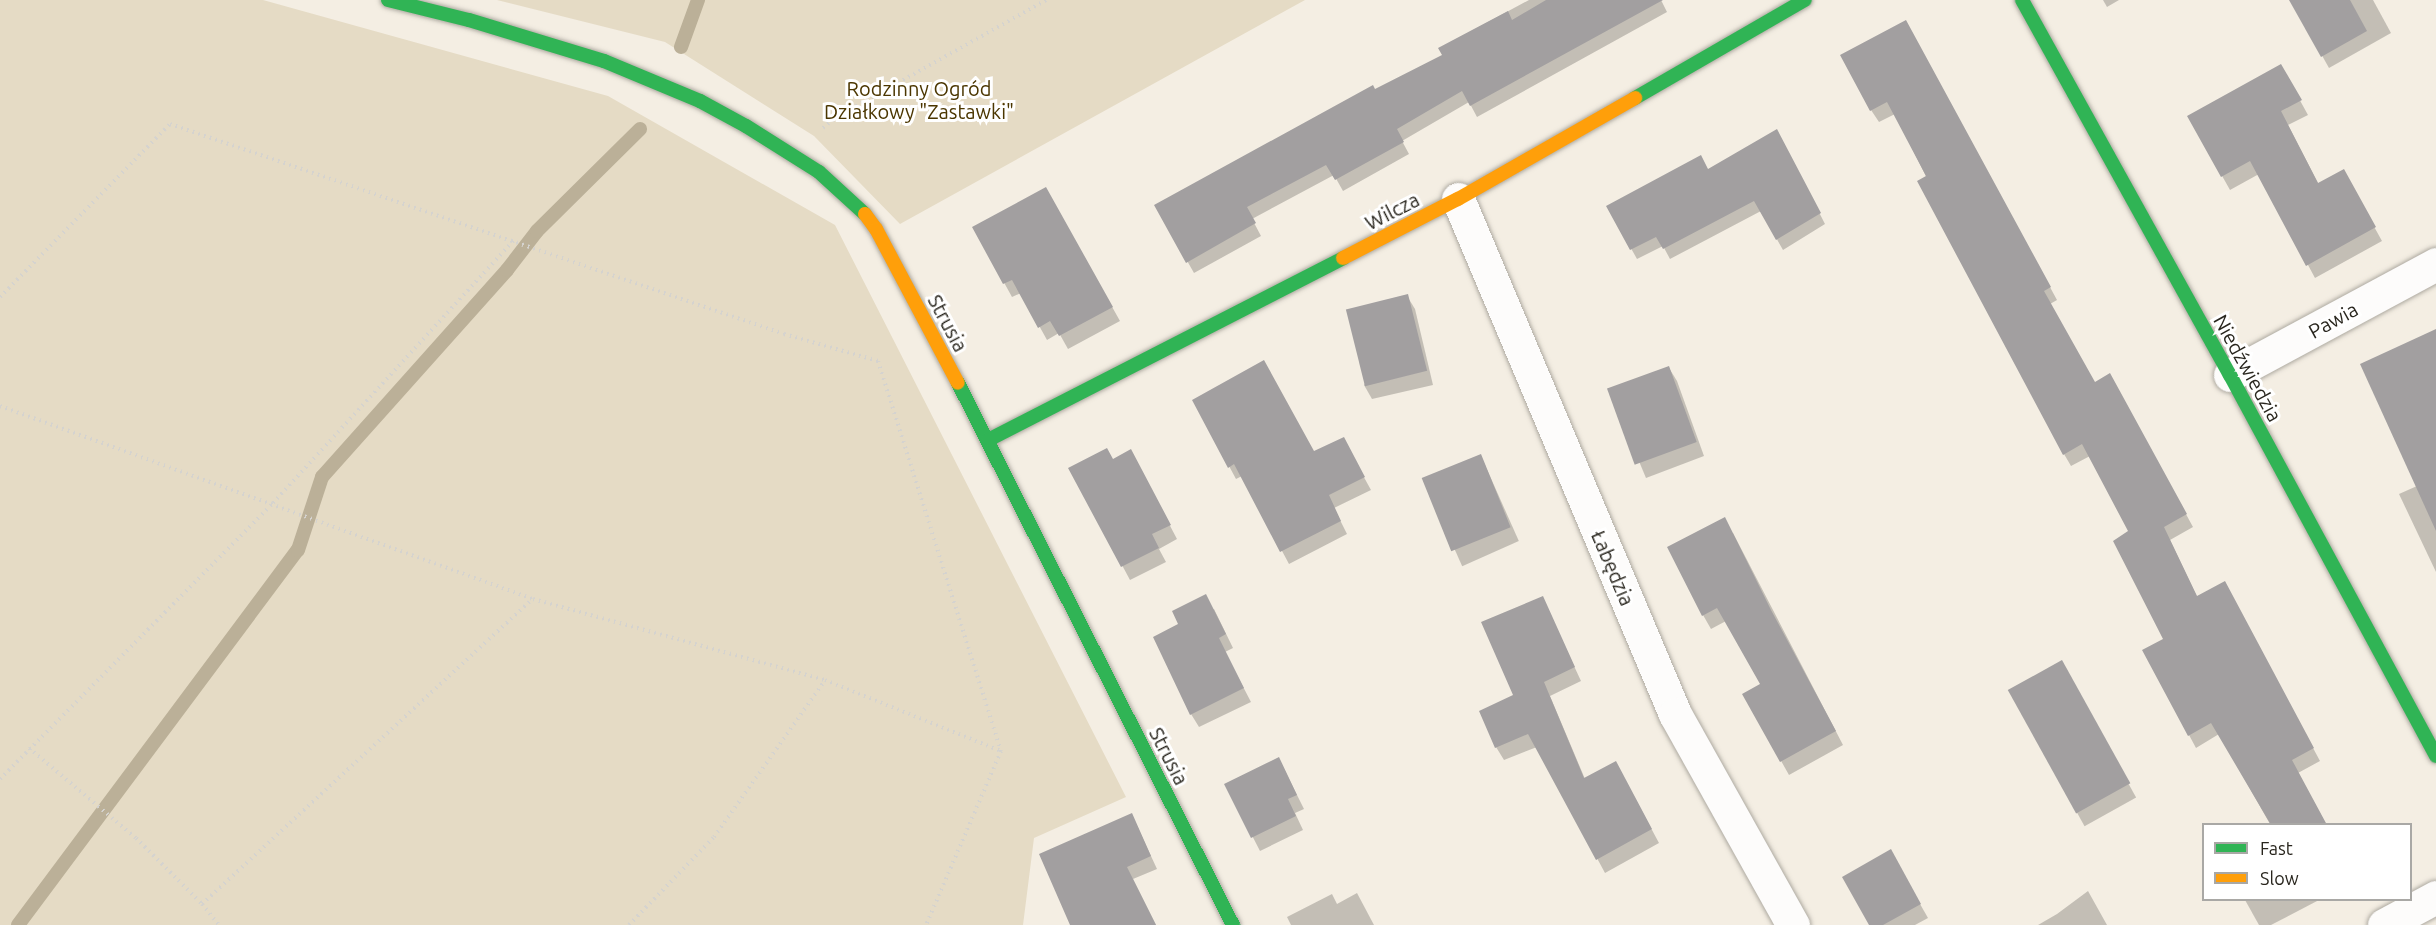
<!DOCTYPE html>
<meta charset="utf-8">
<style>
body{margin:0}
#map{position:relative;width:2436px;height:925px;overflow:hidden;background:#f4eee3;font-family:Ubuntu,sans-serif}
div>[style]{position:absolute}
.green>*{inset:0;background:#e5dbc5}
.shadow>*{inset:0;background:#0003;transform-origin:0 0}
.stream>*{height:14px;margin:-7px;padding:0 7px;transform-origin:7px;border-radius:7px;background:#bbb098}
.building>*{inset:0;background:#a29fa0;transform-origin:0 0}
.path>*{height:4px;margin-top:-2px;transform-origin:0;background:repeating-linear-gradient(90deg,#d5d3cf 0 1.5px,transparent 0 6px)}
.roads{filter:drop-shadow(0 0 2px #aeaaa1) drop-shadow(0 0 2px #aeaaa1)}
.street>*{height:33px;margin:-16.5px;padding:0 16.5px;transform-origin:16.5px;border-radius:16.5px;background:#fdfcfb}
.fast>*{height:14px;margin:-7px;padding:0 7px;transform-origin:7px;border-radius:7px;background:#30b455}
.slow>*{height:14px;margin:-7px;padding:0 7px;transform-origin:7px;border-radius:7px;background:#ff9f0a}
span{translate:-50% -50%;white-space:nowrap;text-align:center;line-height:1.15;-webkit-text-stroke:6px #fff;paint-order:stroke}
.park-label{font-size:20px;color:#4b3600}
.street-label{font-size:20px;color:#29261e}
.legend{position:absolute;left:2202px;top:823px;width:210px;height:78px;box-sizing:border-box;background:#fff;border:2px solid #a9a8a5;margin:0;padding:8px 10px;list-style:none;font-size:18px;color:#29261e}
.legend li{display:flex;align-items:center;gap:12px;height:30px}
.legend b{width:30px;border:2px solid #a9a8a5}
</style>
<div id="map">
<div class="green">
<i style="clip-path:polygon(0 0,263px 0,608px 96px,835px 225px,1126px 797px,1034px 838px,1023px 925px,0 925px)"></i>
<i style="clip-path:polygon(497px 0,1305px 0,900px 224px,814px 136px,665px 42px)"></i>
</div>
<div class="shadow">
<i style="clip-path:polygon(1529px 0,1661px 0,1667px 12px,1477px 117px,1469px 102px,1402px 141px,1409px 154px,1343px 191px,1334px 175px,1252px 219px,1261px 236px,1194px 273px,1156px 206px,1444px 56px,1440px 48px)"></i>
<i style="clip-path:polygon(2103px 0,2119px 0,2107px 7px)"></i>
<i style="clip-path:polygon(2291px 0,2373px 0,2391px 33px,2329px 68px)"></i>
<i style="clip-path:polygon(1913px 35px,2057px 300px,2050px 304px,2095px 384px,2110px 375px,2193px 527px,2170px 540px,2197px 597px,2231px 595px,2320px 761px,2298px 773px,2326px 824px,2270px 824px,2219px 734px,2196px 748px,2189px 735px,2165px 640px,2130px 532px,2090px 456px,2071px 466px,2064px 454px,1895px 114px,1879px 122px,1871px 110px)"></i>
<i style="clip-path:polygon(2281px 66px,2308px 115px,2288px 125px,2319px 185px,2351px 185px,2382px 241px,2315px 278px,2259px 174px,2230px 190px,2189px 117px)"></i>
<i style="clip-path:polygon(1783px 142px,1825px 224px,1783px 250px,1761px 211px,1670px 259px,1663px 246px,1637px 259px,1608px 207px)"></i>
<i style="clip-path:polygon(1046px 189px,1120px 321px,1068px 349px,1059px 333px,1047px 340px,1021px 293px,1012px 297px,974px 228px)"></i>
<i style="clip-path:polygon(1407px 296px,1415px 309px,1433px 385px,1372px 399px,1364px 385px)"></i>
<i style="clip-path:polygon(2436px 344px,2436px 572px,2399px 494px,2417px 486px)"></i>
<i style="clip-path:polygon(1669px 368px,1677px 381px,1704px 456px,1646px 478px,1610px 392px)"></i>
<i style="clip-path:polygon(1194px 401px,1314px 453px,1350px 452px,1371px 490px,1334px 508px,1347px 534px,1289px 564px,1242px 476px,1236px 479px)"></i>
<i style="left:1481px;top:456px;width:93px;height:62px;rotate:66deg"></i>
<i style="clip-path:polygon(1113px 461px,1138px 465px,1177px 539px,1159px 549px,1166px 562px,1130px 580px,1070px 468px)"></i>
<i style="clip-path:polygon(1733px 533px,1843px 745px,1789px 775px,1744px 695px,1762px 685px,1726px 621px,1711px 629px,1703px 615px)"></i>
<i style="clip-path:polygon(1542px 597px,1581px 681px,1550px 696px,1585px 779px,1623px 776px,1659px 843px,1605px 873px,1537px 747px,1504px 760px,1496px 747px,1515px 696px)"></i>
<i style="clip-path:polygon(1214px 609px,1233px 648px,1225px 652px,1251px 702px,1199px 727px,1191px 714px,1180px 625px)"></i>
<i style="left:2061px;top:662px;width:155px;height:59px;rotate:61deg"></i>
<i style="clip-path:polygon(1279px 759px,1304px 809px,1295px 813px,1303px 830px,1260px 851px,1226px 785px)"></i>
<i style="clip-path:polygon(1132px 815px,1157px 869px,1133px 879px,1156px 925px,1069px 925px,1071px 925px)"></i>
<i style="clip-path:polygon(1890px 851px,1928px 918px,1915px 925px,1871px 925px)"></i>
<i style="clip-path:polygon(2088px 891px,2107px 925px,2038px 925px,2057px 914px)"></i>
<i style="clip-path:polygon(1357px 893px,1374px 925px,1291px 925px,1287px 917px,1332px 894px,1337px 904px)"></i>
<i style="clip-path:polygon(2245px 900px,2319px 900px,2271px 925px,2259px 925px)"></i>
</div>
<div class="stream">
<i style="left:681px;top:47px;width:50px;rotate:-70.1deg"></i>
<i style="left:18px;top:925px;width:468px;rotate:-53.3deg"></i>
<i style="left:298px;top:550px;width:77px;rotate:-71.8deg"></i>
<i style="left:322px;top:477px;width:278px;rotate:-48.2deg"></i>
<i style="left:507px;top:270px;width:49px;rotate:-52.4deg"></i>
<i style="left:537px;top:231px;width:145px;rotate:-44.7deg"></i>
</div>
<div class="building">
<i style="clip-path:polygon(1546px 0,1663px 0,1470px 106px,1462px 91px,1397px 129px,1404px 142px,1335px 180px,1326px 165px,1247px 207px,1256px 223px,1186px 263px,1154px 205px,1373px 85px,1375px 89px,1442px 55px,1438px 48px,1508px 11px,1512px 20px)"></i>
<i style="clip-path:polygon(2289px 0,2350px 0,2367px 31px,2321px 57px)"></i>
<i style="clip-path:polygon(1906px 20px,2051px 287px,2044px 291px,2095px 382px,2110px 373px,2187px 514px,2164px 527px,2197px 596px,2225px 581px,2314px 748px,2292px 760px,2327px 825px,2271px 825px,2211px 723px,2188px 736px,2142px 650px,2163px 639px,2113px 541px,2128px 531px,2082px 444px,2063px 455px,1917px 181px,1926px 176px,1887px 102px,1870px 111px,1840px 55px)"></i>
<i style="clip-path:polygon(2281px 64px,2302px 100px,2281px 111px,2318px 183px,2344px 169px,2376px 227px,2306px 266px,2250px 161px,2221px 177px,2187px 116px)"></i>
<i style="clip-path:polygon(1777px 129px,1821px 213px,1776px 240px,1754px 201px,1663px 249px,1656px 237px,1630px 250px,1606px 206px,1701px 155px,1708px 169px)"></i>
<i style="clip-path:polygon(1046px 187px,1113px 307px,1059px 336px,1050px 321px,1038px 328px,1012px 280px,1003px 284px,972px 227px)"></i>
<i style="left:1408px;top:294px;width:79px;height:64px;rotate:76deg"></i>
<i style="clip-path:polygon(2436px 329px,2436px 531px,2360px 364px)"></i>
<i style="clip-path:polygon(1264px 360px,1314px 451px,1344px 437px,1365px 477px,1329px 495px,1341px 521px,1280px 552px,1234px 464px,1228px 468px,1192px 400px)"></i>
<i style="left:1669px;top:366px;width:81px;height:66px;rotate:70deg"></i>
<i style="clip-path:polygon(1107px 448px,1113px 459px,1131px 449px,1171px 525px,1152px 534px,1159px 548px,1121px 567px,1068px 468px)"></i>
<i style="left:1481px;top:454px;width:79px;height:64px;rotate:68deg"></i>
<i style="clip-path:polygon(1725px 517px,1771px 610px,1836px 731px,1780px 762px,1742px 694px,1760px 684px,1717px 608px,1702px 616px,1667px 547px)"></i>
<i style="clip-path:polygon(1206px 594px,1226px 634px,1219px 638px,1244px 688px,1190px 715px,1153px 637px,1178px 624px,1172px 611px)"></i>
<i style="clip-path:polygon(1543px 596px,1575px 667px,1544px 682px,1584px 778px,1616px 761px,1652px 829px,1596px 860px,1528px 734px,1495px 748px,1479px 711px,1513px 695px,1481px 622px)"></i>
<i style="left:2062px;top:660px;width:141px;height:62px;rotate:61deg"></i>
<i style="clip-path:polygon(1279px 757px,1297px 795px,1288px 799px,1296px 816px,1251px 838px,1224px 784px)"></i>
<i style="clip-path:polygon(1132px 813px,1151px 856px,1127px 867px,1156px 925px,1070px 925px,1039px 854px)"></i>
<i style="clip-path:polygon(1891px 849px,1921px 904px,1883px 925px,1869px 925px,1842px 877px)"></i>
</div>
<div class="path">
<i style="left:823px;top:128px;width:16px;rotate:-40deg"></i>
<i style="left:835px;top:118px;width:242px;rotate:-29.2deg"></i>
<i style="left:0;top:297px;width:243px;rotate:-45.5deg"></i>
<i style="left:170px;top:124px;width:649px;rotate:18.88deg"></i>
<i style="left:784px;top:334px;width:98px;rotate:16deg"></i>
<i style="left:878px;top:361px;width:409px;rotate:72.5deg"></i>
<i style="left:0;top:406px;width:567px;rotate:19.91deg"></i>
<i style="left:533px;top:599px;width:303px;rotate:15.5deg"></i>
<i style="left:825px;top:680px;width:190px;rotate:22deg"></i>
<i style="left:1001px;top:751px;width:189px;rotate:113.3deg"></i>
<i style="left:29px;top:748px;width:140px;rotate:40.1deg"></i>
<i style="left:136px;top:838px;width:93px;rotate:45deg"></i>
<i style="left:202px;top:904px;width:27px;rotate:51deg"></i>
<i style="left:0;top:779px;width:388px;rotate:-45.3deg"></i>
<i style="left:273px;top:503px;width:357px;rotate:-47.5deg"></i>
<i style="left:202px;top:904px;width:450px;rotate:-42.7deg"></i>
<i style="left:629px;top:925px;width:122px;rotate:-46deg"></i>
<i style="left:714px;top:837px;width:192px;rotate:-54.7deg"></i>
</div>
<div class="roads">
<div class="street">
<i style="left:1458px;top:199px;width:559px;rotate:67.15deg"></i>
<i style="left:1675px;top:714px;width:242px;rotate:60.8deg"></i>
<i style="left:2230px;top:375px;width:234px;rotate:-28.3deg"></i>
<i style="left:2384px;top:925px;width:59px;rotate:-28.3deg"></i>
</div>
<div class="fast">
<i style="left:388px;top:0;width:83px;rotate:13.9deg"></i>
<i style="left:469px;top:20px;width:141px;rotate:16.9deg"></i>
<i style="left:604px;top:61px;width:104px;rotate:22.6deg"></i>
<i style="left:700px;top:101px;width:52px;rotate:28.5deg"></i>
<i style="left:746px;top:126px;width:86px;rotate:32.2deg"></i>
<i style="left:819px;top:172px;width:62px;rotate:42.4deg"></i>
<i style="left:2022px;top:0;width:429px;rotate:61deg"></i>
<i style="left:2230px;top:375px;width:433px;rotate:61.6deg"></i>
<i style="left:1635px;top:98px;width:196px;rotate:-30deg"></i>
<i style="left:958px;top:383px;width:608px;rotate:63.1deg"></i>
<i style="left:988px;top:440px;width:399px;rotate:-27.1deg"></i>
</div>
<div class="slow">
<i style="left:865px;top:214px;width:19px;rotate:54deg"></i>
<i style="left:876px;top:229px;width:174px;rotate:62deg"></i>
<i style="left:1343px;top:258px;width:129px;rotate:-27.2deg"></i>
<i style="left:1458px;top:199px;width:204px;rotate:-29.7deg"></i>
</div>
</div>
<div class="park-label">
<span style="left:919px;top:100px">Rodzinny Ogród<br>Działkowy "Zastawki"</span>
</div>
<div class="street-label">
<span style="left:1392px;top:211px;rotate:-27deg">Wilcza</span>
<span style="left:2333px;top:320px;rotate:-29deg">Pawia</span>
<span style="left:948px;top:323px;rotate:62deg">Strusia</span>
<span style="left:2248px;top:368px;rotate:61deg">Niedźwiedzia</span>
<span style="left:1613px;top:568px;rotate:67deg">Łabędzia</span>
<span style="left:1169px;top:756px;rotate:63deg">Strusia</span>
</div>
<ul class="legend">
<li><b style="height:8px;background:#30b455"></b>Fast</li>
<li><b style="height:8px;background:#ff9f0a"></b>Slow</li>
</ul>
</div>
